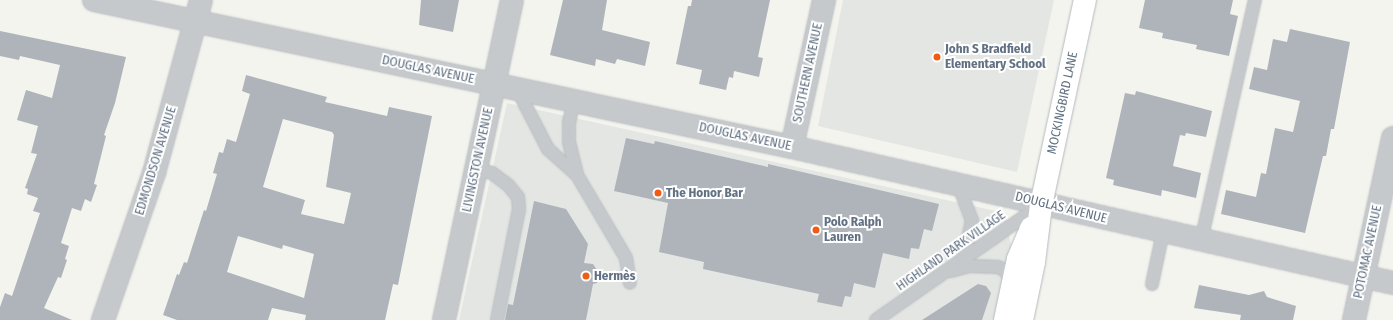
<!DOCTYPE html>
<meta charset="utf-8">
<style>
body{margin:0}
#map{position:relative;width:1393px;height:320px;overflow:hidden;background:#f4f4ef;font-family:"Fira Sans Condensed",sans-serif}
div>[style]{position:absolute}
.built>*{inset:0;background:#e4e6e3}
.building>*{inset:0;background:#aeb4ba}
.roads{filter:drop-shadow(0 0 1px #b5babf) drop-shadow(0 0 1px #b5babf)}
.service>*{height:12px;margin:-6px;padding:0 6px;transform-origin:6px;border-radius:6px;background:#c6c9cc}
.minor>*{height:22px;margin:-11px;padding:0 11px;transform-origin:11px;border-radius:11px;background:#c6c9cc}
.tertiary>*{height:22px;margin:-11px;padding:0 11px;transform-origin:11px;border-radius:11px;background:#c6c9cc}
.secondary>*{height:22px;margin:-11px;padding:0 11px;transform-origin:11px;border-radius:11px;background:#fff}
.dots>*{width:11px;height:11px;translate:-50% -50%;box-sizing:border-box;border:2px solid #fff;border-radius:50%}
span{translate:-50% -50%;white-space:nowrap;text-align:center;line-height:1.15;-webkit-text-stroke:4px #fff;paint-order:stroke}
.poi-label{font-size:13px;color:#617183;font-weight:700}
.left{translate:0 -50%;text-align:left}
.street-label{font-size:13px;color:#617183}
</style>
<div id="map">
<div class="built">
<i style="clip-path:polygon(843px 0,1054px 0,1017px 172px,818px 126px)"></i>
<i style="clip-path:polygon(507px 103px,1005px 213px,1011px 245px,994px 320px,459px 320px)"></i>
</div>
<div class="building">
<i style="clip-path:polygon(421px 0,459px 0,453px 32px,419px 25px)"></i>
<i style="clip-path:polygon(563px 0,607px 0,602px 30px,650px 42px,645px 66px,617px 59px,615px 64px,596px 59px,595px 66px,550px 55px)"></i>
<i style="clip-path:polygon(692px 0,770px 0,758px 57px,763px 58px,759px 77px,734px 71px,733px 78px,729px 77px,726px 90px,699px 84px,702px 70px,676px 64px,688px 6px,691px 6px)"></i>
<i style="clip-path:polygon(1145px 0,1233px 0,1230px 14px,1238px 16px,1229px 56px,1196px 49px,1197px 45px,1162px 38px,1163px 33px,1139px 28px)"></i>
<i style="clip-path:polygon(1290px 29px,1350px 42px,1334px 129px,1331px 129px,1326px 156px,1323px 156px,1305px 233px,1221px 214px,1226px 190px,1256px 197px,1261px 173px,1266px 174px,1275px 128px,1293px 132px,1300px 101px,1249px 89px,1254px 67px,1267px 70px,1273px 39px,1287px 42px)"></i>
<i style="clip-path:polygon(0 31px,126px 57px,115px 103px,104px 135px,106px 136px,94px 184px,97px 185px,91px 202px,85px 199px,81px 211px,72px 208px,61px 243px,69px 246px,65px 259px,67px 260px,61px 278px,58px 277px,44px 308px,72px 320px,0 320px,0 307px,5px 293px,12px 296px,40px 213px,33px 211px,38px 198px,27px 194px,28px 189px,25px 188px,37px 154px,31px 153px,38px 126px,17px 120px,26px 90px,52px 98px,60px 65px,20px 56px,19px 60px,0 56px)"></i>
<i style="clip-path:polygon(evenodd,246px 75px,327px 97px,325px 102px,387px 116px,389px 107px,432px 116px,398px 285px,393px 284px,385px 320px,305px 320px,306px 315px,272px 308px,268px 320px,177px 320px,163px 315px,177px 274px,179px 275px,184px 262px,187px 263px,204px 210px,206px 211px,217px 174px,213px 173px,219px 152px,223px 153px,227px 139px,236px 142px,250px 94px,242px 91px,246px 75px,283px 119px,332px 132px,334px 135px,326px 187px,351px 193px,344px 224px,301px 214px,305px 200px,263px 187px,283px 119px,246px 75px,238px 236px,282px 249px,283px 245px,314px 254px,304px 298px,227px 272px,238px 236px)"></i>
<i style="clip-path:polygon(1136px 91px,1212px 111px,1206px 137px,1186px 133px,1185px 136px,1180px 135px,1173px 166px,1201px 173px,1196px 198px,1162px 190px,1161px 196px,1113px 185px,1114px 180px,1106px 178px,1125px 93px,1135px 95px)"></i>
<i style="clip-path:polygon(626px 138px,654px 144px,655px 141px,768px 167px,768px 164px,939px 204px,932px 231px,924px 229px,919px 249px,911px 248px,909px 259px,883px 253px,875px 288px,854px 283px,851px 297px,845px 296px,842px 307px,817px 302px,819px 294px,703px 269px,704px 262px,659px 252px,668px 203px,614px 191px)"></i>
<i style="clip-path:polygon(534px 201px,566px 209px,588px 244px,584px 263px,593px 264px,599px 273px,597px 283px,593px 284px,586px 320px,505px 320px,508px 304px,513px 305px)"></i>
<i style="clip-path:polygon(978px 284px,986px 286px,991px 293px,982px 320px,922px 320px)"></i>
<i style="clip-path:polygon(1199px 285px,1249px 295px,1264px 291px,1267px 297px,1296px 306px,1293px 320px,1240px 320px,1241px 315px,1194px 308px)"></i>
</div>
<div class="roads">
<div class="service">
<i style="left:517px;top:89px;width:68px;rotate:62.7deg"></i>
<i style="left:548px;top:149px;width:39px;rotate:42deg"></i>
<i style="left:574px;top:101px;width:22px;rotate:103deg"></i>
<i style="left:569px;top:122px;width:20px;rotate:90deg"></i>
<i style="left:569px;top:142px;width:34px;rotate:76deg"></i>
<i style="left:577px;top:175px;width:96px;rotate:59.4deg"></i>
<i style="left:626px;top:258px;width:25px;rotate:81deg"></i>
<i style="left:476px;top:169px;width:16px;rotate:14deg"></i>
<i style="left:492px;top:173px;width:21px;rotate:37deg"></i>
<i style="left:509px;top:186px;width:14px;rotate:51deg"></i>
<i style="left:518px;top:197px;width:12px;rotate:85deg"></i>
<i style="left:519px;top:209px;width:113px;rotate:101.2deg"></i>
<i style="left:958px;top:184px;width:39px;rotate:69deg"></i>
<i style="left:972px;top:220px;width:40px;rotate:102deg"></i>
<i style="left:1201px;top:241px;width:247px;rotate:-77.4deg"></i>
<i style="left:951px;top:271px;width:20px;rotate:-15deg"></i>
<i style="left:970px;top:266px;width:28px;rotate:2deg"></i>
<i style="left:998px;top:267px;width:7px;rotate:27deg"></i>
<i style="left:1004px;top:270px;width:14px;rotate:51deg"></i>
<i style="left:1152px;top:284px;width:53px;rotate:-78.1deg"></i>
<i style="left:876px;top:320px;width:201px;rotate:-34.9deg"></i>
</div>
<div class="minor">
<i style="left:792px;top:147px;width:150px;rotate:-77.7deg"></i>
<i style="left:103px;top:320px;width:156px;rotate:-70.9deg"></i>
<i style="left:154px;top:173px;width:179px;rotate:-74.8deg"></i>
<i style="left:444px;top:320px;width:327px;rotate:-78deg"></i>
<i style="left:1354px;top:320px;width:186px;rotate:-77.9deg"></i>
</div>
<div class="tertiary">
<i style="left:94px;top:0;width:713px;rotate:11.89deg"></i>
<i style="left:792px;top:147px;width:616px;rotate:12.75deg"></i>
</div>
<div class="secondary">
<i style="left:1005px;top:320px;width:62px;rotate:-78deg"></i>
<i style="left:1018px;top:259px;width:34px;rotate:-67deg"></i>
<i style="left:1022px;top:320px;width:59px;rotate:-78.3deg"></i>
<i style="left:1034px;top:262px;width:57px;rotate:-83deg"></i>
<i style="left:1041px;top:205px;width:210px;rotate:-77.9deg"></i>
</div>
</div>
<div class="dots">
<i style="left:937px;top:57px;background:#f05c14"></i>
<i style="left:658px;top:193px;background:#f05c14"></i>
<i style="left:816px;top:230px;background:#f05c14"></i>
<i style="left:586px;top:276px;background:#f05c14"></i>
</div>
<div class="poi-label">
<span class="left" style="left:945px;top:57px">John S Bradfield<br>Elementary School</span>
<span class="left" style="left:666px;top:193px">The Honor Bar</span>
<span class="left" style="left:824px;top:230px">Polo Ralph<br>Lauren</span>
<span class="left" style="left:594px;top:276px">Hermès</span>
</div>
<div class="street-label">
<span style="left:428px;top:70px;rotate:12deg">DOUGLAS AVENUE</span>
<span style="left:808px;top:73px;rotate:-78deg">SOUTHERN AVENUE</span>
<span style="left:1063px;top:103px;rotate:-78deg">MOCKINGBIRD LANE</span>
<span style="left:745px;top:137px;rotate:12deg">DOUGLAS AVENUE</span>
<span style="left:478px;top:160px;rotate:-78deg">LIVINGSTON AVENUE</span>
<span style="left:156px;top:161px;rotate:-73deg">EDMONDSON AVENUE</span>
<span style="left:1061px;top:208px;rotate:14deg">DOUGLAS AVENUE</span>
<span style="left:951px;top:251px;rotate:-35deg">HIGHLAND PARK VILLAGE</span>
<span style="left:1368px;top:252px;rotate:-78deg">POTOMAC AVENUE</span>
</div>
</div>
